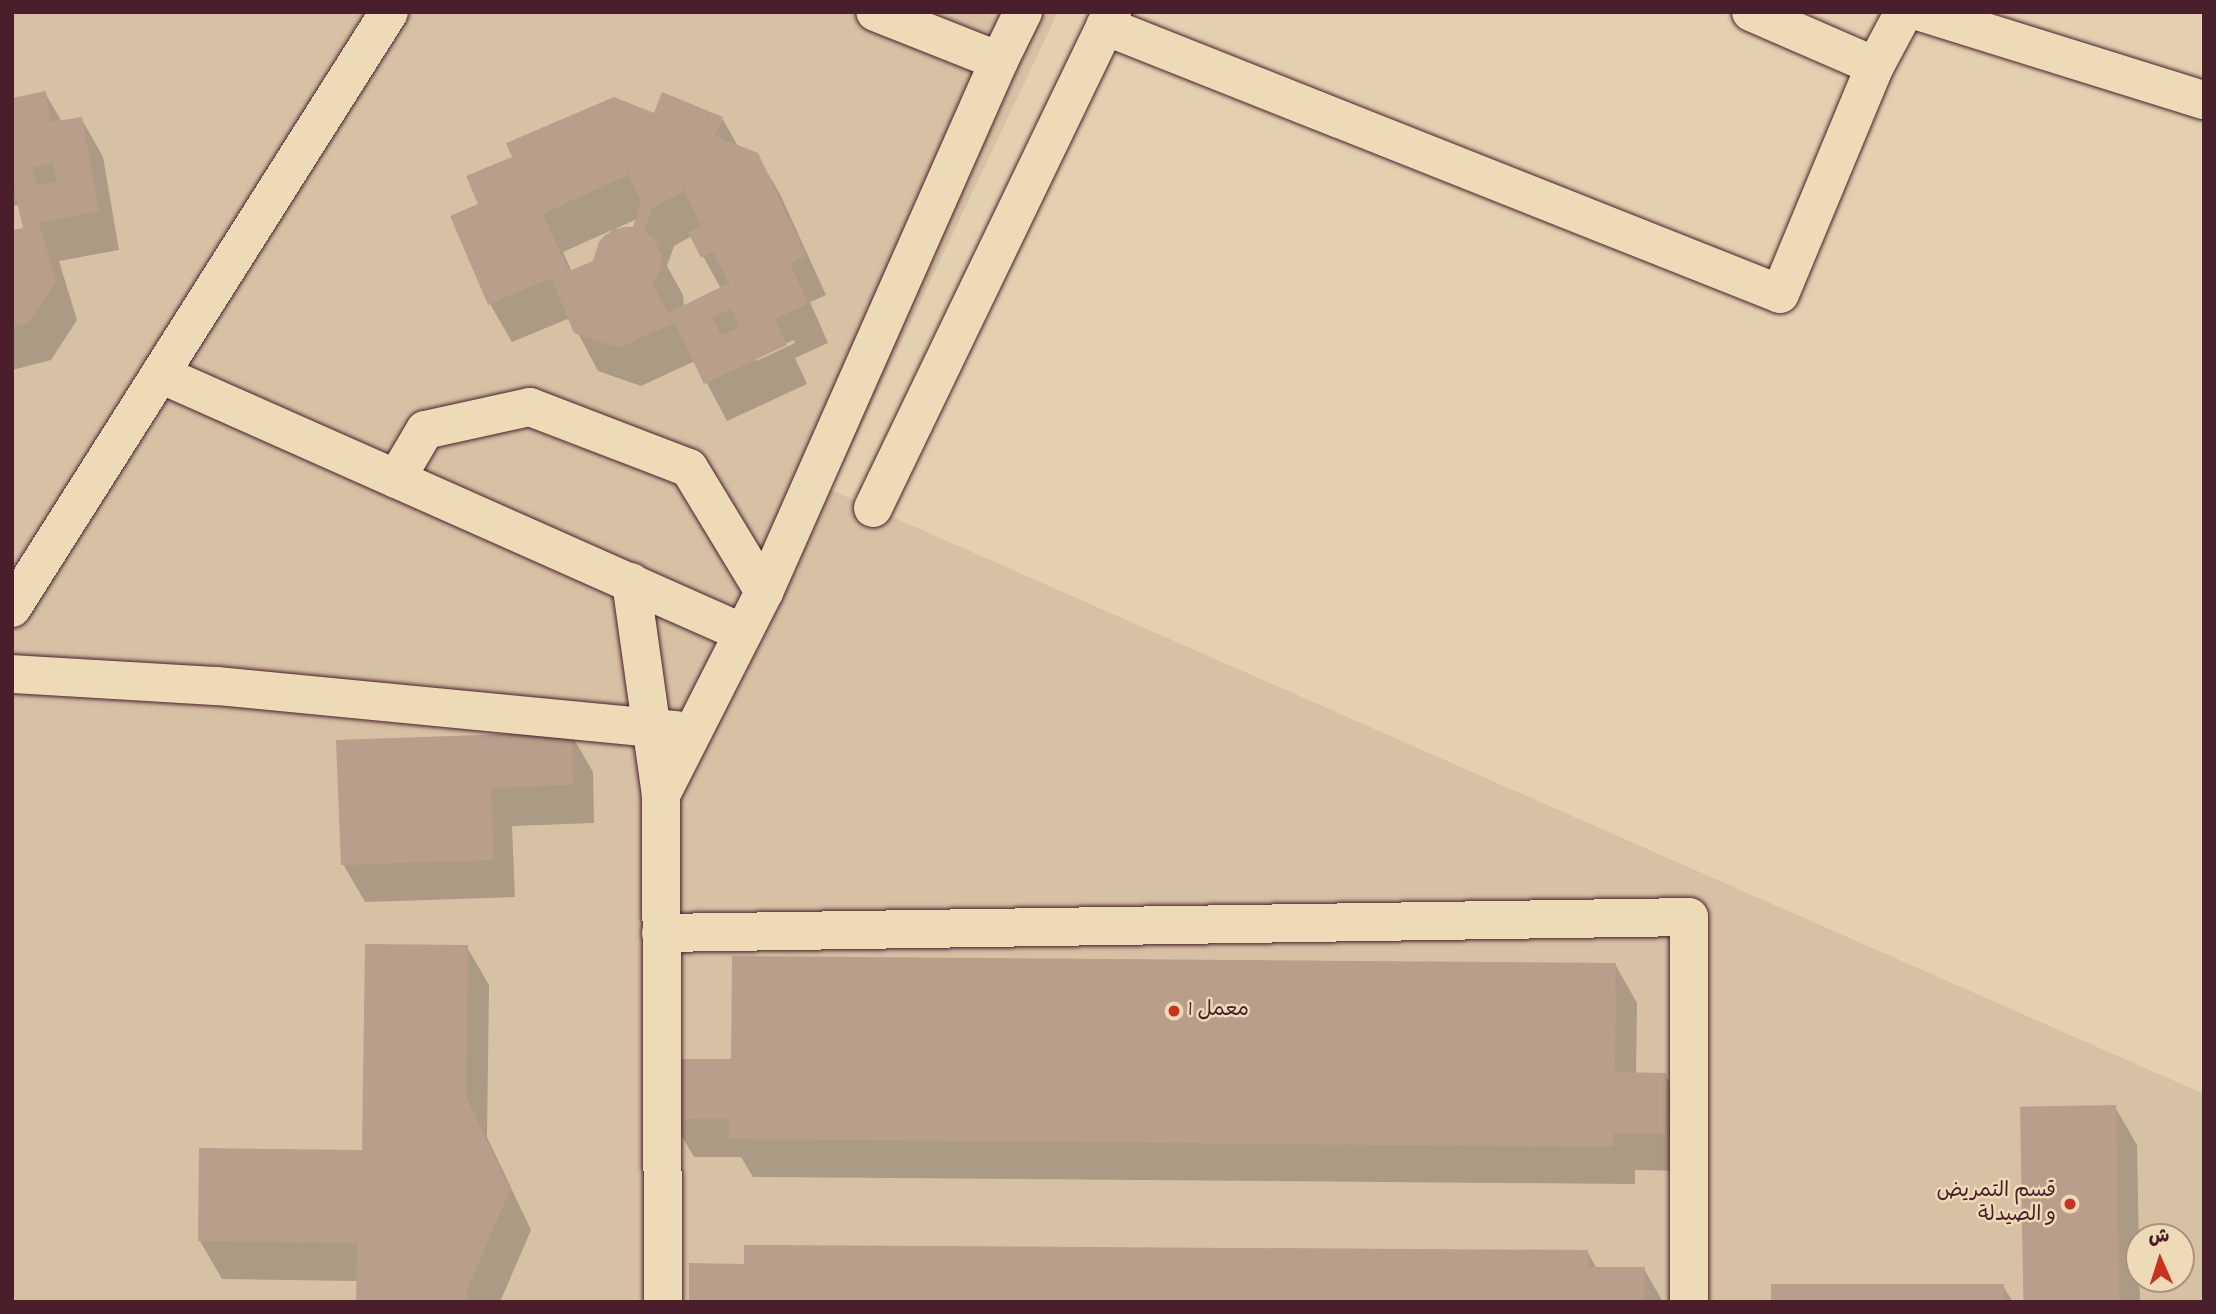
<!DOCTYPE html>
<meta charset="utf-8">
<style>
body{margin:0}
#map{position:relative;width:2216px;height:1314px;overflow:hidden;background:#e3d0b0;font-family:Dekko,"Playpen Sans Arabic",sans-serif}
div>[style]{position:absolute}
.built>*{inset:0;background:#d6c1a5}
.shadow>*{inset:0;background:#0003}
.building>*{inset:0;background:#b89e8b;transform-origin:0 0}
.roads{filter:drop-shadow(0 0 2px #4a1f2b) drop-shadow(0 0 2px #4a1f2b)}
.minor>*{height:38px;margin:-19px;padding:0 19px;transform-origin:19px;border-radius:19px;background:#eddbb8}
.dots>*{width:19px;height:19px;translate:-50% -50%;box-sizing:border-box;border:4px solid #eddbb8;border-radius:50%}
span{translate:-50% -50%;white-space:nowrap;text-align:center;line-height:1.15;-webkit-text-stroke:5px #eddbb8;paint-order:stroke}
.poi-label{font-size:21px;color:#4a1f2b}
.left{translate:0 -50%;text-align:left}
.right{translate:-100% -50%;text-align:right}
.frame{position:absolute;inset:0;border:14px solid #4a1f2b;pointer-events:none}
.north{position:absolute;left:2125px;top:1223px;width:70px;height:70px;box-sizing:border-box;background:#eddbb8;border:2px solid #ac9080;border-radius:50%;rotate:357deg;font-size:19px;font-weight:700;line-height:28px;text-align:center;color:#4a1f2b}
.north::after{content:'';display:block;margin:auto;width:24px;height:32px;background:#c8321e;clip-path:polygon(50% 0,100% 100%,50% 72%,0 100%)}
</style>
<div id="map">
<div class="built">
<i style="clip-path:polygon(evenodd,12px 12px,1058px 12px,831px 490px,2204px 1094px,2204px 1302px,12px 1302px,12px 12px,2139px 1237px,2181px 1237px,2181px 1279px,2139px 1279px,2139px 1237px)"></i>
</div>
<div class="shadow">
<i style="clip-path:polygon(45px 93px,62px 122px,81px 118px,103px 157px,119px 250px,59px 261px,77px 320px,51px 360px,12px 370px,12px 232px,26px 230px,20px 205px,12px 206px,12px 100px)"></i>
<i style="clip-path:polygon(evenodd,655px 116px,722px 118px,739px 148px,757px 155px,780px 194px,826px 295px,810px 302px,828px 343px,795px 358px,807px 384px,727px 421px,695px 361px,641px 386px,598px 371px,570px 318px,512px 342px,490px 304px,453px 217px,655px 116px,637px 219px,634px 229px,615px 229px,637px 219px,655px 116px,612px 230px,600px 243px,594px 262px,572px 272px,563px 252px,612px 230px,655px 116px,692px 236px,721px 289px,684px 307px,683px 295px,667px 266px,674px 246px,692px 236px,655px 116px,794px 340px,795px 343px,756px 361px,756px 357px,794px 340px)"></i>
<i style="clip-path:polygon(571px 734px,593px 772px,594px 823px,512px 826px,515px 897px,365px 902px,343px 864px)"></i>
<i style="clip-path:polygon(467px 947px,489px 985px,487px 1137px,531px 1230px,500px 1302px,358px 1302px,358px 1281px,222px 1279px,200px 1241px,363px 1152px)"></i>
<i style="clip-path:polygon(1615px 964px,1637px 1003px,1636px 1074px,1665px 1074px,1687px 1113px,1686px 1171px,1635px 1170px,1635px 1184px,753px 1177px,741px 1157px,694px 1157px,672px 1119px,733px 1061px)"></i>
<i style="clip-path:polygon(2115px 1107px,2137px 1145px,2140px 1302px,2026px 1302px)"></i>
<i style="clip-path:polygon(1587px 1251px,1597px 1269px,1644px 1269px,1663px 1302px,690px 1302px,746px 1265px)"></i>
<i style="clip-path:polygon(2003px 1286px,2013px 1302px,1773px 1302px)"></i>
</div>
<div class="building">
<i style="clip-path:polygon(evenodd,46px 91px,51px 122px,82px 117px,99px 211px,39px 223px,56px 281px,29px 323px,12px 326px,12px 230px,23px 228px,12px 180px,12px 98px,46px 91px,52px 162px,57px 181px,37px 186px,33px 168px,52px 162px)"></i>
<i style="clip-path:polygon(evenodd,662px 92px,723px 117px,715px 136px,758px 153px,806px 256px,790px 263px,808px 304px,775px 319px,787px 345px,704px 384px,675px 323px,618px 348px,574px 333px,551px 278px,488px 305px,450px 216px,478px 204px,466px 176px,512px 157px,506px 143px,614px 97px,654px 113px,662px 92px,628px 175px,641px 202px,633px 227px,623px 227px,605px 235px,599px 242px,593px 261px,569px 271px,543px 214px,628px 175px,662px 92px,684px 191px,701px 226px,688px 232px,701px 258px,713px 252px,729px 283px,668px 313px,653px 285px,662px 266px,662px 255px,653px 237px,644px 231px,652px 208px,684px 191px,662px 92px,731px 309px,739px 327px,721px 335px,712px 317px,731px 309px)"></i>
<i style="clip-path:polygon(572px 732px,573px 785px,491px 788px,494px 860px,341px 865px,336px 740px)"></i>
<i style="clip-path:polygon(365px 944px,468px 945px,466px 1097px,510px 1190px,467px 1290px,467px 1302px,356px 1302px,357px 1243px,198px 1241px,199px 1148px,362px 1150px)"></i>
<i style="clip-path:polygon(732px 956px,1616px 963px,1615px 1072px,1666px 1073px,1665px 1133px,1614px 1133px,1614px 1147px,729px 1139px,729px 1119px,670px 1119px,671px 1059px,731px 1059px)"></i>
<i style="left:2116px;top:1105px;width:197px;height:96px;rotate:89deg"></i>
<i style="clip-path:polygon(744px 1245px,1588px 1250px,1588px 1267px,1645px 1267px,1644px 1302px,689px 1302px,689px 1263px,744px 1264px)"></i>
<i style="left:1771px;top:1284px;width:233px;height:18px"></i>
</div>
<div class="roads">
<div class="minor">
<i style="left:1751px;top:12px;width:135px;rotate:23.5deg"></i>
<i style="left:1921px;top:12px;width:296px;rotate:17.3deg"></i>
<i style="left:1105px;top:26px;width:726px;rotate:21.65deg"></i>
<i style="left:1780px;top:294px;width:247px;rotate:-67.4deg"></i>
<i style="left:1875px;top:66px;width:61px;rotate:-61.8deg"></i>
<i style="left:999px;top:61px;width:55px;rotate:-63.9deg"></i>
<i style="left:160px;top:374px;width:638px;rotate:23.95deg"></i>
<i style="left:396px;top:479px;width:57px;rotate:-59.4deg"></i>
<i style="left:425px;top:430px;width:107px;rotate:-12.4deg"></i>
<i style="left:530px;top:407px;width:170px;rotate:21deg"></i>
<i style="left:689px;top:468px;width:145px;rotate:58.8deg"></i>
<i style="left:873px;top:508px;width:551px;rotate:-64.27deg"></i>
<i style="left:631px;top:582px;width:215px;rotate:82deg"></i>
<i style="left:661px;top:795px;width:507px;rotate:89.77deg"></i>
<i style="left:12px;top:608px;width:705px;rotate:-57.68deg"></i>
<i style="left:12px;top:674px;width:205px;rotate:3.4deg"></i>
<i style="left:217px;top:686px;width:461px;rotate:5.5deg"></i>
<i style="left:661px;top:795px;width:228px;rotate:-63.1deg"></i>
<i style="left:764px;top:592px;width:581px;rotate:-66.13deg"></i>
<i style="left:999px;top:61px;width:133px;rotate:-158.4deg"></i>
<i style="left:661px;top:933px;width:1028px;rotate:-0.89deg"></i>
<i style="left:1689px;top:917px;width:385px;rotate:90deg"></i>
</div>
</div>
<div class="dots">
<i style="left:1174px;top:1011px;background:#c8321e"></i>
<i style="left:2070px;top:1204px;background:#c8321e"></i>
</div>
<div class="poi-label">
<span class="left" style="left:1188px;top:1011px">معمل 1</span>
<span class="right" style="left:2056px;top:1204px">قسم التمريض<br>و الصيدلة</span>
</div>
<div class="frame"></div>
<div class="north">ش</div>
</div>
